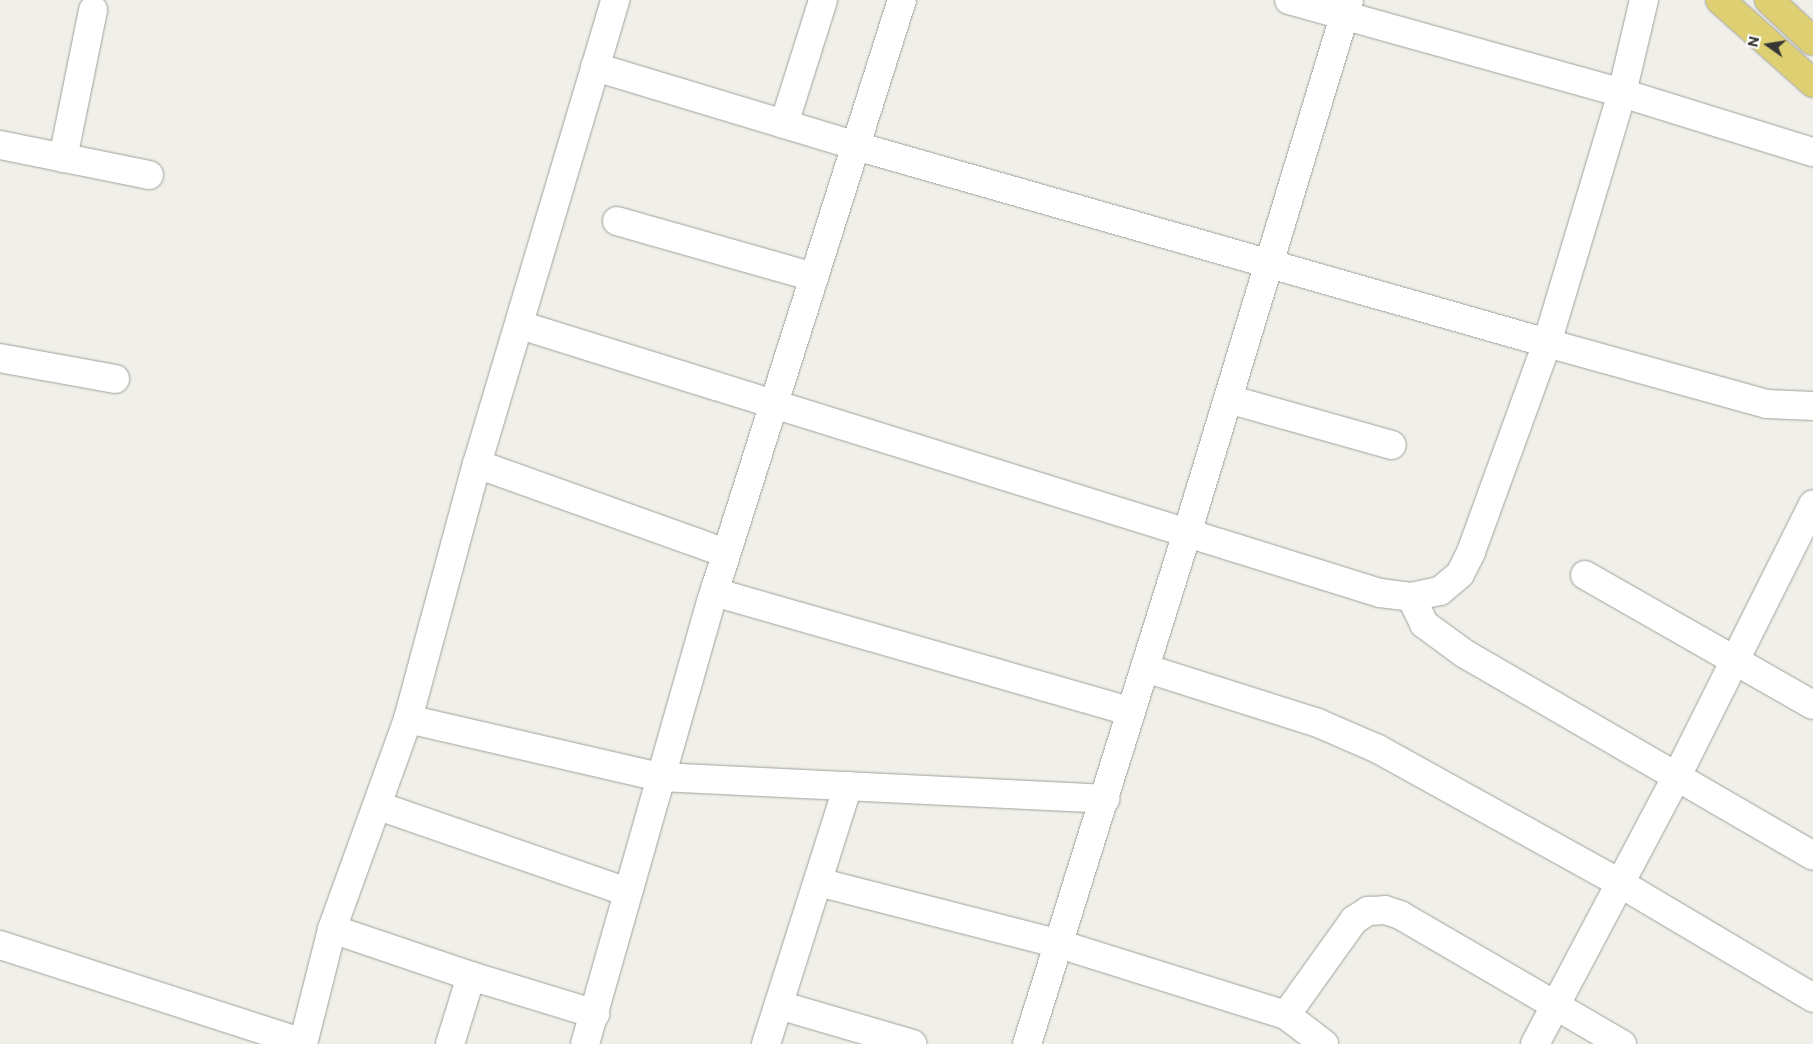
<!DOCTYPE html>
<style>
body{margin:0}
#map{position:relative;width:1813px;height:1044px;overflow:hidden;background:#f0efe9;font-family:Commissioner,sans-serif}
div>[style]{position:absolute}
.roads{filter:drop-shadow(0 0 1px #a1a09a) drop-shadow(0 0 1px #a1a09a)}
.minor>*{height:28px;margin:-14px;padding:0 14px;transform-origin:14px;border-radius:14px;background:#fff}
.tertiary>*{height:28px;margin:-14px;padding:0 14px;transform-origin:14px;border-radius:14px;background:#fff}
.trunk>*{height:28px;margin:-14px;padding:0 14px;transform-origin:14px;border-radius:14px;background:#ded072}
span{translate:-50% -50%;white-space:nowrap;text-align:center;line-height:1.15;-webkit-text-stroke:4px #fffffe;paint-order:stroke}
.north{position:absolute;left:1743px;top:20px;width:50px;height:50px;-webkit-text-stroke:4px #fffffe;paint-order:stroke;rotate:283deg;font-size:14px;font-weight:700;line-height:20px;text-align:center;color:#373735}
.north::after{content:'';display:block;margin:auto;width:18px;height:22px;background:#373735;clip-path:polygon(50% 0,100% 100%,50% 72%,0 100%)}
</style>
<div id="map">
<div class="roads">
<div class="minor">
<i style="left:1289px;top:0;width:346px;rotate:15.6deg"></i>
<i style="left:1622px;top:93px;width:200px;rotate:17.2deg"></i>
<i style="left:595px;top:67px;width:273px;rotate:16.8deg"></i>
<i style="left:856px;top:146px;width:719px;rotate:15.91deg"></i>
<i style="left:1547px;top:343px;width:228px;rotate:15.5deg"></i>
<i style="left:1767px;top:404px;width:46px;rotate:2.5deg"></i>
<i style="left:784px;top:124px;width:130px;rotate:-72.5deg"></i>
<i style="left:0;top:145px;width:152px;rotate:11.4deg"></i>
<i style="left:63px;top:158px;width:151px;rotate:-78.5deg"></i>
<i style="left:617px;top:221px;width:205px;rotate:15.9deg"></i>
<i style="left:520px;top:325px;width:901px;rotate:17.31deg"></i>
<i style="left:1380px;top:593px;width:31px;rotate:7deg"></i>
<i style="left:1411px;top:597px;width:30px;rotate:-12deg"></i>
<i style="left:1440px;top:591px;width:26px;rotate:-40deg"></i>
<i style="left:1460px;top:574px;width:25px;rotate:-63deg"></i>
<i style="left:1471px;top:552px;width:222px;rotate:-70deg"></i>
<i style="left:1547px;top:343px;width:261px;rotate:-73.3deg"></i>
<i style="left:1622px;top:93px;width:96px;rotate:-76.7deg"></i>
<i style="left:0;top:358px;width:117px;rotate:10.3deg"></i>
<i style="left:1228px;top:399px;width:170px;rotate:15.7deg"></i>
<i style="left:477px;top:464px;width:264px;rotate:19.7deg"></i>
<i style="left:1585px;top:575px;width:262px;rotate:29.7deg"></i>
<i style="left:714px;top:592px;width:433px;rotate:16deg"></i>
<i style="left:1411px;top:597px;width:30px;rotate:64deg"></i>
<i style="left:1424px;top:624px;width:51px;rotate:36.2deg"></i>
<i style="left:1465px;top:654px;width:402px;rotate:30.1deg"></i>
<i style="left:1145px;top:668px;width:182px;rotate:17.6deg"></i>
<i style="left:1318px;top:723px;width:65px;rotate:23.4deg"></i>
<i style="left:1378px;top:749px;width:274px;rotate:29deg"></i>
<i style="left:1618px;top:882px;width:227px;rotate:30.7deg"></i>
<i style="left:408px;top:719px;width:258px;rotate:13deg"></i>
<i style="left:659px;top:777px;width:447px;rotate:2.8deg"></i>
<i style="left:379px;top:806px;width:263px;rotate:19.1deg"></i>
<i style="left:818px;top:882px;width:249px;rotate:14.4deg"></i>
<i style="left:1059px;top:944px;width:238px;rotate:17.4deg"></i>
<i style="left:1286px;top:1015px;width:48px;rotate:37.3deg"></i>
<i style="left:332px;top:929px;width:147px;rotate:18.7deg"></i>
<i style="left:471px;top:976px;width:130px;rotate:17deg"></i>
<i style="left:779px;top:1005px;width:139px;rotate:16.3deg"></i>
<i style="left:1286px;top:1015px;width:117px;rotate:-54.4deg"></i>
<i style="left:1354px;top:920px;width:17px;rotate:-33deg"></i>
<i style="left:1368px;top:911px;width:17px;rotate:-3deg"></i>
<i style="left:1385px;top:910px;width:16px;rotate:18deg"></i>
<i style="left:1400px;top:915px;width:257px;rotate:30.2deg"></i>
<i style="left:450px;top:1044px;width:71px;rotate:-72.8deg"></i>
<i style="left:585px;top:1044px;width:460px;rotate:-74.1deg"></i>
<i style="left:711px;top:602px;width:632px;rotate:-72.4deg"></i>
<i style="left:766px;top:1044px;width:271px;rotate:-72.4deg"></i>
<i style="left:1027px;top:1044px;width:539px;rotate:-72.61deg"></i>
<i style="left:1188px;top:530px;width:554px;rotate:-73.1deg"></i>
<i style="left:1535px;top:1044px;width:301px;rotate:-62.1deg"></i>
<i style="left:1676px;top:778px;width:306px;rotate:-63.4deg"></i>
</div>
<div class="tertiary">
<i style="left:0;top:945px;width:318px;rotate:17.9deg"></i>
<i style="left:303px;top:1044px;width:119px;rotate:-75.8deg"></i>
<i style="left:332px;top:929px;width:223px;rotate:-70.1deg"></i>
<i style="left:408px;top:719px;width:264px;rotate:-74.9deg"></i>
<i style="left:477px;top:464px;width:484px;rotate:-73.4deg"></i>
</div>
<div class="trunk">
<i style="left:1720px;top:0;width:125px;rotate:41.7deg"></i>
<i style="left:1769px;top:0;width:60px;rotate:43deg"></i>
</div>
</div>
<div class="north">N</div>
</div>
